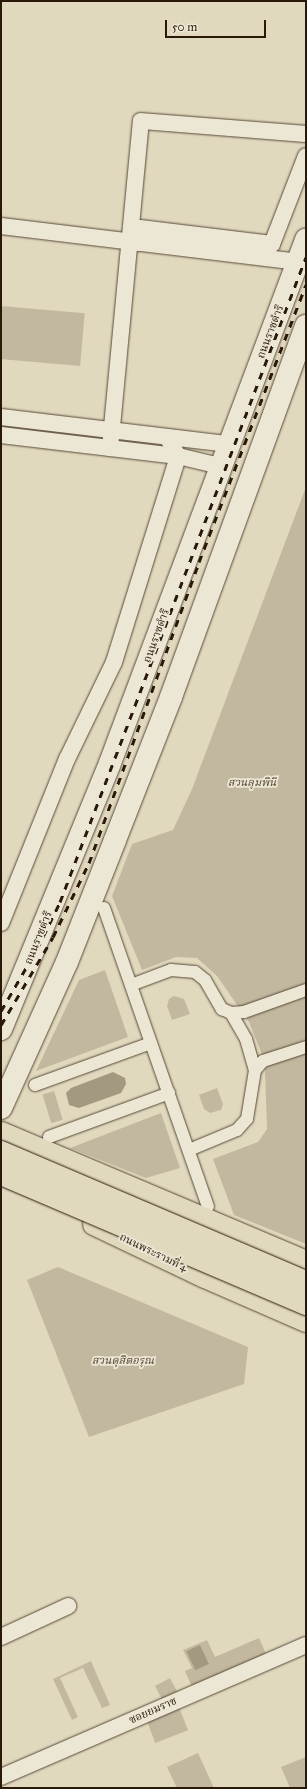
<!DOCTYPE html>
<meta charset="utf-8">
<style>
body{margin:0}
#map{position:relative;width:307px;height:1789px;overflow:hidden;background:#e1d9be;font-family:"IM FELL Great Primer","Noto Serif Thai",serif}
div>[style]{position:absolute}
.green>*{inset:0;background:#c2b89f;transform-origin:0 0}
.water>*{inset:0;background:#a39880;transform-origin:0 0}
.roads{filter:drop-shadow(0 0 1px #584936) drop-shadow(0 0 1px #584936)}
.pedestrian>*{height:12px;margin:-6px;padding:0 6px;transform-origin:6px;border-radius:6px;background:#ece6d5}
.minor>*{height:16px;margin:-8px;padding:0 8px;transform-origin:8px;border-radius:8px;background:#ece6d5}
.secondary>*{height:22px;margin:-11px;padding:0 11px;transform-origin:11px;border-radius:11px;background:#ece6d5}
.primary>*{height:22px;margin:-11px;padding:0 11px;transform-origin:11px;border-radius:11px;background:#e1d9be}
.rail>*{height:3px;margin-top:-1.5px;transform-origin:0;background:repeating-linear-gradient(90deg,#2a1909 0 7px,transparent 0 14px)}
.bridges{filter:drop-shadow(0 0 1px #2a1909) drop-shadow(0 0 1px #2a1909)}
.primary-bridge>*{height:22px;margin:-11px;padding:0 11px;transform-origin:11px;border-radius:11px;background:#e1d9be}
span{translate:-50% -50%;white-space:nowrap;text-align:center;line-height:1.15;-webkit-text-stroke:3.5px #ece6d5;paint-order:stroke}
.street-label{font-size:11px;color:#2a1909}
.park-label{font-size:11px;color:#584936;font-style:italic}
.frame{position:absolute;inset:0;border:2px solid #2a1909;pointer-events:none}
.scale{position:absolute;left:165px;top:20px;width:101px;height:18px;box-sizing:border-box;border:2px solid #2a1909;border-top:0;padding-left:5px;font-size:12px;line-height:14px;white-space:nowrap;color:#2a1909;-webkit-text-stroke:3px #ece6d5;paint-order:stroke}
</style>
<div id="map">
<div class="green">
<i style="left:1px;top:306px;width:84px;height:53px;rotate:5deg"></i>
<i style="clip-path:polygon(306px 487px,306px 1244px,234px 1215px,213px 1159px,258px 1142px,267px 1129px,265px 1071px,261px 1052px,249px 1022px,217px 976px,197px 958px,176px 957px,142px 970px,112px 896px,132px 844px,173px 830px,192px 789px)"></i>
<i style="clip-path:polygon(105px 970px,128px 1037px,36px 1071px,79px 980px)"></i>
<i style="clip-path:polygon(174px 996px,184px 999px,190px 1014px,172px 1020px,167px 1006px,169px 999px)"></i>
<i style="clip-path:polygon(217px 1088px,223px 1104px,221px 1110px,210px 1113px,204px 1109px,199px 1095px)"></i>
<i style="left:54px;top:1091px;width:30px;height:12px;rotate:73deg"></i>
<i style="clip-path:polygon(161px 1113px,180px 1168px,146px 1178px,70px 1148px)"></i>
<i style="clip-path:polygon(58px 1267px,248px 1347px,244px 1384px,89px 1437px,27px 1280px)"></i>
<i style="clip-path:polygon(259px 1638px,266px 1654px,192px 1687px,185px 1671px,192px 1668px,183px 1650px,207px 1640px,215px 1657px)"></i>
<i style="clip-path:polygon(91px 1661px,110px 1705px,102px 1708px,83px 1668px,60px 1678px,78px 1717px,72px 1720px,53px 1679px)"></i>
<i style="left:170px;top:1678px;width:17px;height:17px;rotate:62deg"></i>
<i style="left:179px;top:1707px;width:25px;height:35px;rotate:69deg"></i>
<i style="clip-path:polygon(198px 1753px,214px 1788px,177px 1788px,167px 1767px)"></i>
<i style="clip-path:polygon(306px 1757px,306px 1788px,290px 1788px,281px 1767px)"></i>
</div>
<div class="water">
<i style="clip-path:polygon(113px 1072px,125px 1078px,126px 1084px,121px 1093px,79px 1108px,69px 1105px,66px 1093px,71px 1088px)"></i>
<i style="left:200px;top:1645px;width:21px;height:15px;rotate:65deg"></i>
</div>
<div class="roads">
<div class="pedestrian">
<i style="left:104px;top:908px;width:316px;rotate:70.8deg"></i>
<i style="left:131px;top:985px;width:43px;rotate:-20.6deg"></i>
<i style="left:171px;top:970px;width:24px;rotate:5deg"></i>
<i style="left:195px;top:972px;width:13px;rotate:39deg"></i>
<i style="left:205px;top:980px;width:34px;rotate:60deg"></i>
<i style="left:222px;top:1009px;width:10px;rotate:24deg"></i>
<i style="left:231px;top:1013px;width:13px;rotate:-4deg"></i>
<i style="left:244px;top:1012px;width:66px;rotate:-19.5deg"></i>
<i style="left:231px;top:1013px;width:30px;rotate:60deg"></i>
<i style="left:246px;top:1039px;width:32px;rotate:74deg"></i>
<i style="left:35px;top:1085px;width:123px;rotate:-19.9deg"></i>
<i style="left:49px;top:1137px;width:128px;rotate:-20.1deg"></i>
<i style="left:189px;top:1150px;width:52px;rotate:-22.6deg"></i>
<i style="left:237px;top:1130px;width:15px;rotate:-48deg"></i>
<i style="left:247px;top:1119px;width:50px;rotate:-80.7deg"></i>
<i style="left:255px;top:1070px;width:12px;rotate:-48deg"></i>
<i style="left:263px;top:1061px;width:45px;rotate:-18deg"></i>
</div>
<div class="minor">
<i style="left:1px;top:226px;width:298px;rotate:6.9deg"></i>
<i style="left:138px;top:243px;width:15px;rotate:-82deg"></i>
<i style="left:140px;top:228px;width:133px;rotate:6.9deg"></i>
<i style="left:272px;top:244px;width:94px;rotate:-68.9deg"></i>
<i style="left:1px;top:417px;width:229px;rotate:6.8deg"></i>
<i style="left:1px;top:435px;width:178px;rotate:6.8deg"></i>
<i style="left:178px;top:456px;width:43px;rotate:13.4deg"></i>
<i style="left:110px;top:448px;width:328px;rotate:-84.6deg"></i>
<i style="left:141px;top:121px;width:166px;rotate:4.5deg"></i>
<i style="left:1px;top:923px;width:177px;rotate:-68.1deg"></i>
<i style="left:67px;top:759px;width:108px;rotate:-64.1deg"></i>
<i style="left:114px;top:662px;width:216px;rotate:-72.7deg"></i>
<i style="left:178px;top:456px;width:22px;rotate:-120deg"></i>
<i style="left:1px;top:1637px;width:74px;rotate:-24.8deg"></i>
<i style="left:1px;top:1777px;width:332px;rotate:-23.4deg"></i>
</div>
<div class="secondary">
<i style="left:1px;top:1029px;width:287px;rotate:-67.7deg"></i>
<i style="left:110px;top:763px;width:559px;rotate:-69.46deg"></i>
<i style="left:1px;top:1108px;width:160px;rotate:-65.7deg"></i>
<i style="left:67px;top:962px;width:131px;rotate:-68.5deg"></i>
<i style="left:115px;top:840px;width:154px;rotate:-68.6deg"></i>
<i style="left:171px;top:697px;width:395px;rotate:-70deg"></i>
</div>
<div class="primary">
<i style="left:1px;top:1133px;width:331px;rotate:22.9deg"></i>
<i style="left:94px;top:1224px;width:123px;rotate:25.5deg"></i>
<i style="left:205px;top:1277px;width:110px;rotate:23.5deg"></i>
</div>
</div>
<div class="rail">
<i style="left:1px;top:1011px;width:72px;rotate:-59.9deg"></i>
<i style="left:37px;top:949px;width:52px;rotate:-63.9deg"></i>
<i style="left:60px;top:902px;width:690px;rotate:-69.12deg"></i>
<i style="left:1px;top:1025px;width:102px;rotate:-59.4deg"></i>
<i style="left:53px;top:937px;width:82px;rotate:-64.1deg"></i>
<i style="left:89px;top:863px;width:320px;rotate:-69.9deg"></i>
<i style="left:199px;top:562px;width:297px;rotate:-68.9deg"></i>
</div>
<div class="bridges">
<div class="primary-bridge">
<i style="left:1px;top:1152px;width:332px;rotate:23.1deg"></i>
<i style="left:1px;top:1174px;width:332px;rotate:23.1deg"></i>
</div>
</div>
<div class="street-label">
<span style="left:271px;top:332px;rotate:-69deg">ถนนราชดำริ</span>
<span style="left:157px;top:636px;rotate:-70deg">ถนนราชดำริ</span>
<span style="left:39px;top:938px;rotate:-68deg">ถนนราชดำริ</span>
<span style="left:153px;top:1253px;rotate:26deg">ถนนพระรามที่ 4</span>
<span style="left:153px;top:1711px;rotate:-24deg">ซอยยมราช</span>
</div>
<div class="park-label">
<span style="left:252px;top:783px">สวนลุมพินี</span>
<span style="left:123px;top:1361px">สวนดุสิตอรุณ</span>
</div>
<div class="frame"></div>
<div class="scale">50 m</div>
</div>
